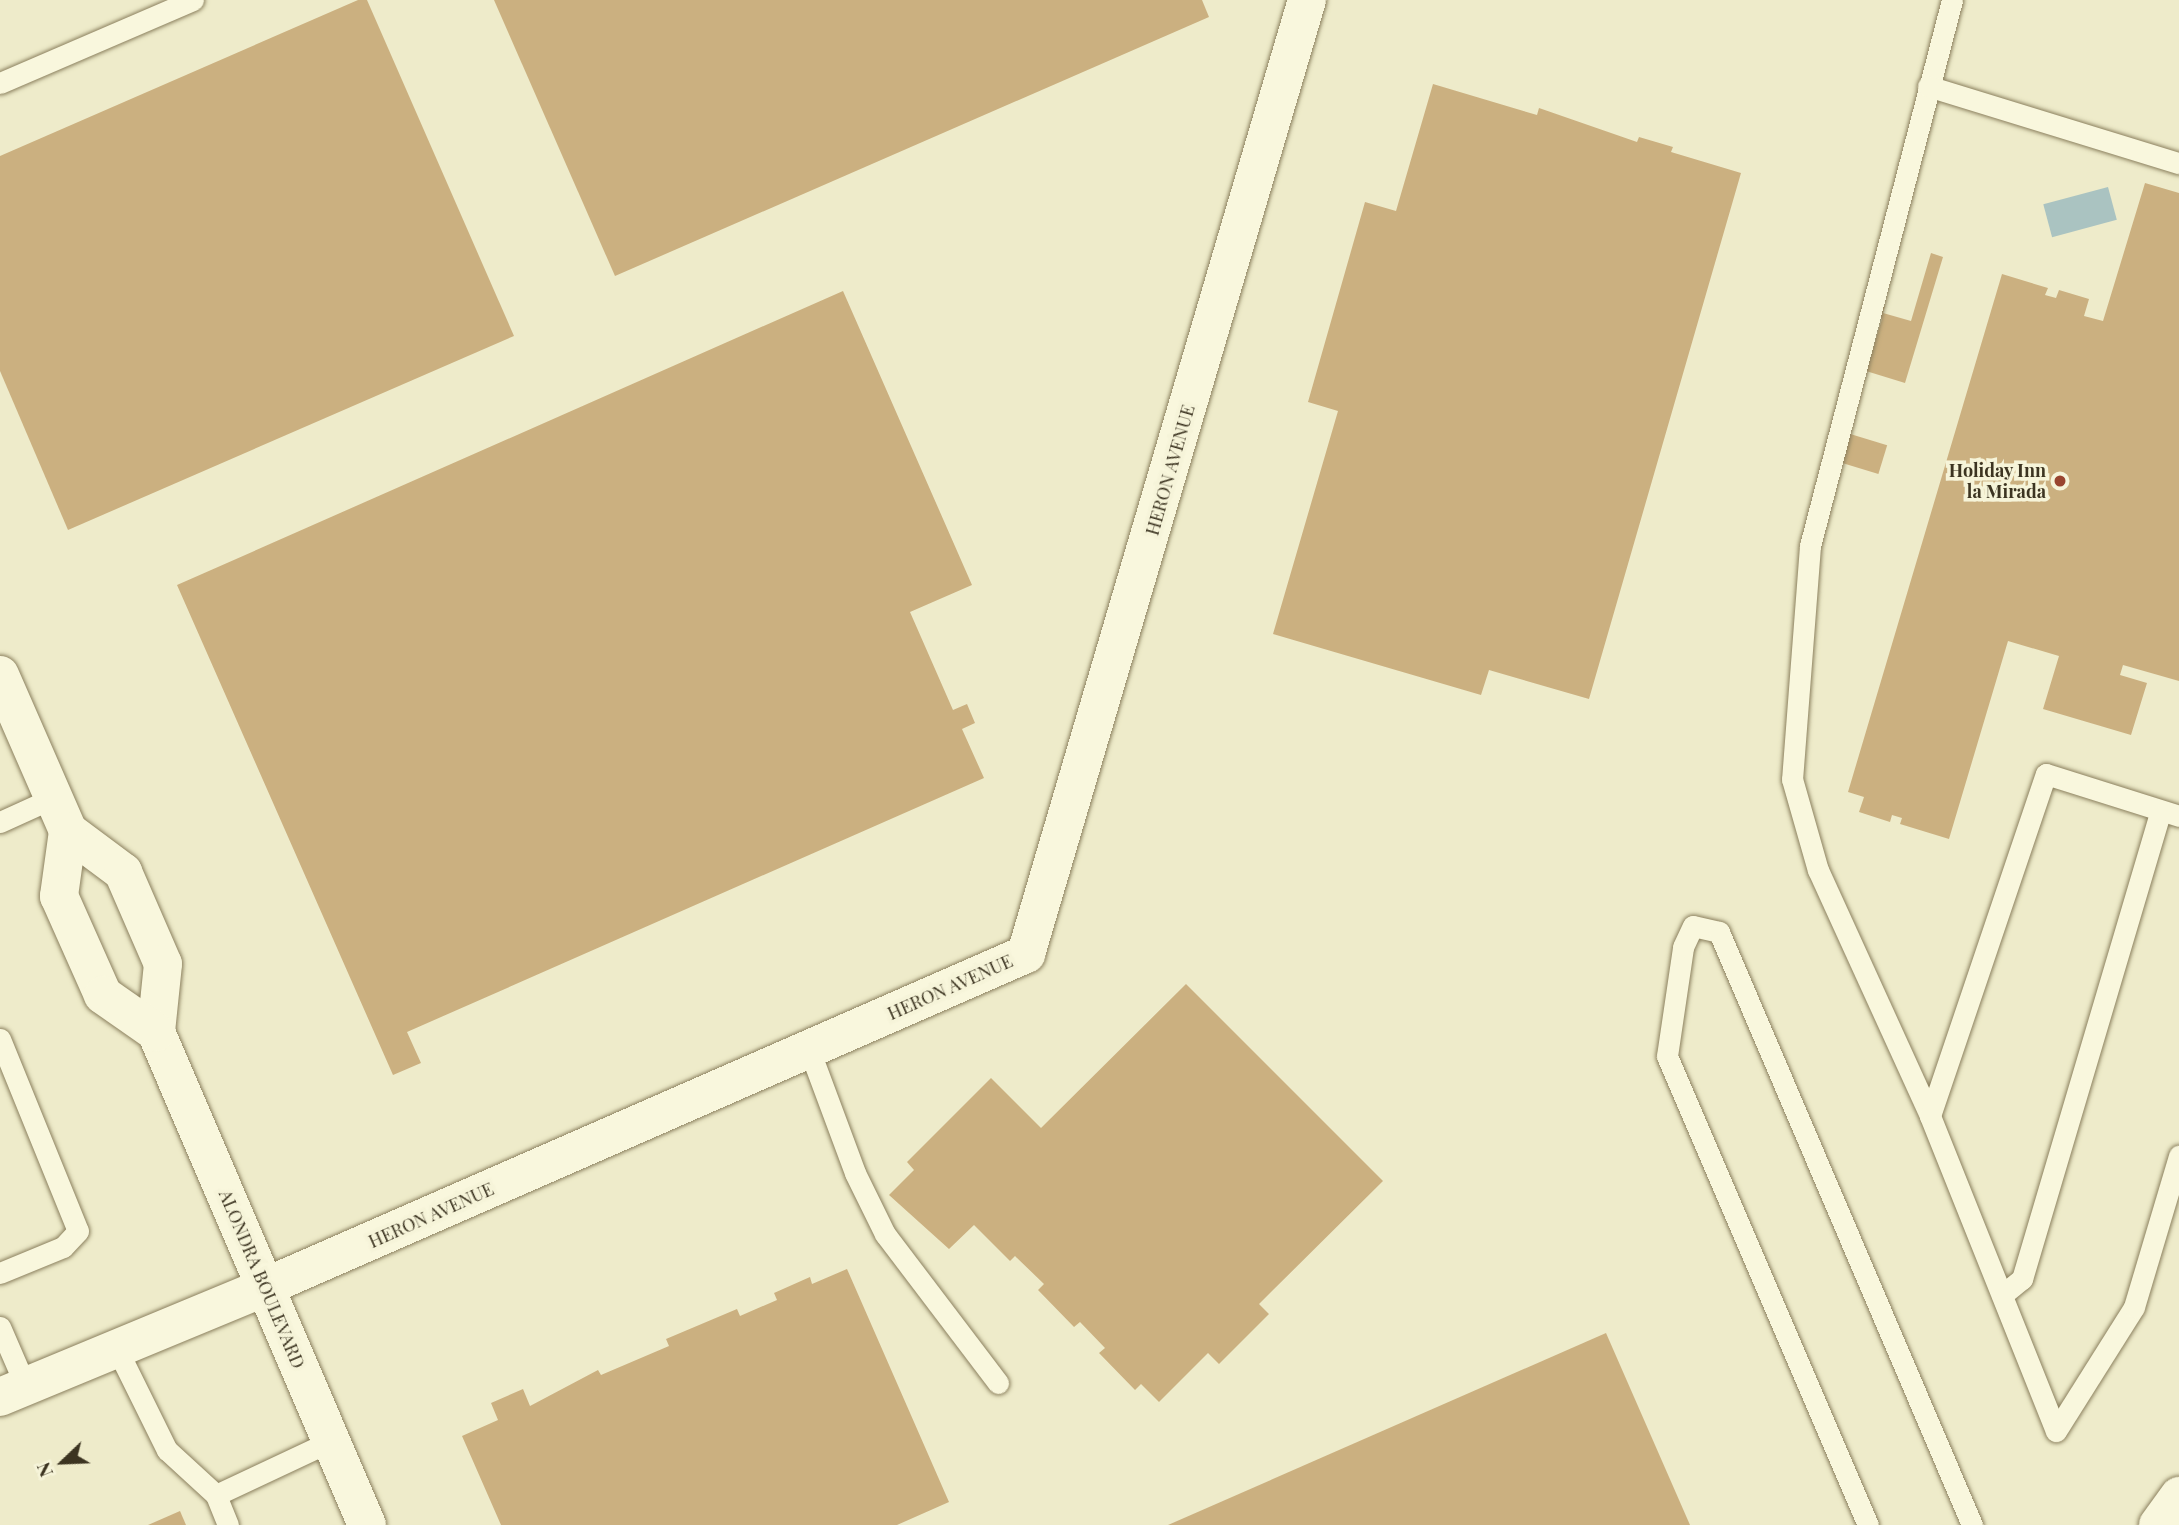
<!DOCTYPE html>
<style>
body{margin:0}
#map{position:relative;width:2179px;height:1525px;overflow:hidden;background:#eeebca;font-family:"Playfair Display",serif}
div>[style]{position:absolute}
.water>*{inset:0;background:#aac3c1;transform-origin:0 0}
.building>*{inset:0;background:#cbb080;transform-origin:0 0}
.roads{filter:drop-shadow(0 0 2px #8b805e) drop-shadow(0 0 2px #8b805e)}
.lane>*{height:21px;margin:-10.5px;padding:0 10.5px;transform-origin:10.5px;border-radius:10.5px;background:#f9f7dd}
.street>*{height:38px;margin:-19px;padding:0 19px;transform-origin:19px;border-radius:19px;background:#f9f7dd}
.secondary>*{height:38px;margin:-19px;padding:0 19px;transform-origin:19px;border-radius:19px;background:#f9f7dd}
.dots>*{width:19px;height:19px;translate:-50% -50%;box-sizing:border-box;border:4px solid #f6f4d9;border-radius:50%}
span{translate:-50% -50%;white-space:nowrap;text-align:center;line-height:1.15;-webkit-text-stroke:7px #f6f4d9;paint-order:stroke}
.street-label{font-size:18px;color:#3c3421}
.poi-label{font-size:18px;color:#3c3421;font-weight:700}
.right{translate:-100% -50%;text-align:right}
.north{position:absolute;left:28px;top:1427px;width:70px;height:70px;-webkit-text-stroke:5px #f6f4d9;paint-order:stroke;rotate:247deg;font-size:19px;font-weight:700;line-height:28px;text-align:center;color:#3c3421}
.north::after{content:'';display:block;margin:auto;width:24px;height:32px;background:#3c3421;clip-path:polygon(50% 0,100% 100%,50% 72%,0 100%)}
</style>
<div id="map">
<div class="water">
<i style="left:2108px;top:187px;width:34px;height:67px;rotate:75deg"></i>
</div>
<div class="building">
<i style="clip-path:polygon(358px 0,367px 0,514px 336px,68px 530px,0 371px,0 156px)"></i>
<i style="clip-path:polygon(494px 0,1202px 0,1209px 17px,615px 276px)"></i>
<i style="clip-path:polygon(1433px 84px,1537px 115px,1539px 108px,1637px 142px,1639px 137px,1673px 147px,1671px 152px,1741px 173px,1589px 699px,1489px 670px,1481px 695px,1273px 634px,1338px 411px,1308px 402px,1365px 202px,1396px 211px)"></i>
<i style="clip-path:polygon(2145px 183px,2179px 193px,2179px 681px,2123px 665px,2120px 675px,2147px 683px,2131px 735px,2043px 709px,2059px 656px,2008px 641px,1949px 839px,1900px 824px,1902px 818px,1892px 815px,1890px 822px,1859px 812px,1864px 797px,1848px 792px,2002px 274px,2048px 288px,2045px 295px,2056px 298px,2059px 290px,2089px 299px,2084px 316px,2103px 321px)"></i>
<i style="clip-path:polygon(1931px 253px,1943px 257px,1905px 383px,1866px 371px,1882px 319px,1875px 317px,1879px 304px,1885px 306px,1883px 313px,1911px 321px)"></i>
<i style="clip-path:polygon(843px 291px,972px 585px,910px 612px,953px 710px,967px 704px,975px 723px,962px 729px,984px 778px,407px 1032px,421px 1063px,393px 1075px,177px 585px)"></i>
<i style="left:1847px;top:433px;width:42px;height:30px;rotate:17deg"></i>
<i style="clip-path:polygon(1186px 984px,1383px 1181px,1259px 1304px,1269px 1314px,1219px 1364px,1208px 1353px,1159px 1402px,1141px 1384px,1135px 1390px,1099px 1353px,1105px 1348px,1080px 1322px,1074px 1327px,1038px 1290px,1044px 1284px,1015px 1256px,1010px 1261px,974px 1225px,949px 1249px,889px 1195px,914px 1170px,907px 1162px,991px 1078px,1041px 1128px)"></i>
<i style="clip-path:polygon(847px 1269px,949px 1502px,897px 1525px,501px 1525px,462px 1436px,498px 1420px,491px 1403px,523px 1389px,530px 1406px,598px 1370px,601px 1375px,669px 1346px,666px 1339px,737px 1309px,740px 1316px,777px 1300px,774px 1293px,810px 1277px,812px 1284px)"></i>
<i style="clip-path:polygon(1606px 1333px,1690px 1525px,1168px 1525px)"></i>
<i style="clip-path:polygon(180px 1511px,186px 1525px,148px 1525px)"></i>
</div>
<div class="roads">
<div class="lane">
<i style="left:1952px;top:0;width:564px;rotate:104.58deg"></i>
<i style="left:1810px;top:546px;width:234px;rotate:94.4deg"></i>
<i style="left:1792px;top:779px;width:95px;rotate:74.1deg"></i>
<i style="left:1818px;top:870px;width:270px;rotate:65.5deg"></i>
<i style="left:1930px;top:1116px;width:339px;rotate:68.2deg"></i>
<i style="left:2056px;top:1431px;width:146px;rotate:-57.8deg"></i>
<i style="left:2134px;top:1307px;width:158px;rotate:-73.4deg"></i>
<i style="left:0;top:83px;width:210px;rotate:-23.3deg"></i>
<i style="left:1928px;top:86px;width:263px;rotate:17.1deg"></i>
<i style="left:0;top:822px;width:58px;rotate:-24.4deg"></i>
<i style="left:0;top:1039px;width:207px;rotate:67.9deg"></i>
<i style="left:78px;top:1231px;width:22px;rotate:133deg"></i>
<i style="left:63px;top:1247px;width:68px;rotate:157.6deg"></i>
<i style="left:809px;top:1049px;width:132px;rotate:69.6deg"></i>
<i style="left:855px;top:1173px;width:68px;rotate:63.8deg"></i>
<i style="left:885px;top:1234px;width:187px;rotate:52.8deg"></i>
<i style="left:1930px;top:1116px;width:361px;rotate:-71.3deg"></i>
<i style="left:2046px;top:774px;width:139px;rotate:17.5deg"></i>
<i style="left:2002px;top:1295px;width:26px;rotate:-39deg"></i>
<i style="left:2022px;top:1279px;width:488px;rotate:-73.5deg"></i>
<i style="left:0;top:1327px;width:65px;rotate:66.6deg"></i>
<i style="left:117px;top:1349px;width:113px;rotate:63.7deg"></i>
<i style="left:167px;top:1450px;width:67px;rotate:42.6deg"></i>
<i style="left:228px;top:1525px;width:32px;rotate:-112deg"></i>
<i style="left:216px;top:1495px;width:127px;rotate:-25.2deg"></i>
<i style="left:1868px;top:1525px;width:510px;rotate:-113.2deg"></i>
<i style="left:1667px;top:1056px;width:110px;rotate:-81.6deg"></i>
<i style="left:1683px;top:947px;width:23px;rotate:-65deg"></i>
<i style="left:1693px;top:926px;width:27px;rotate:13deg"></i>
<i style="left:1719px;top:932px;width:645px;rotate:66.89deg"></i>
</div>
<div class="street">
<i style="left:0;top:1397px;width:287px;rotate:-22.5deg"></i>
<i style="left:265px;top:1287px;width:831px;rotate:-23.63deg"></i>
<i style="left:1026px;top:954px;width:995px;rotate:-73.59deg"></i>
</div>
<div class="secondary">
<i style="left:0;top:675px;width:170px;rotate:66.4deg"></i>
<i style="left:68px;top:831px;width:69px;rotate:36.7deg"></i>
<i style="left:123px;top:872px;width:100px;rotate:66.5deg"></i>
<i style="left:163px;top:964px;width:68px;rotate:95.9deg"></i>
<i style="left:156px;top:1032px;width:536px;rotate:66.83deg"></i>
<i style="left:68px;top:831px;width:66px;rotate:97.9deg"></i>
<i style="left:59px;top:896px;width:108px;rotate:66deg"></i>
<i style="left:103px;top:995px;width:65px;rotate:34.9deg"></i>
<i style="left:2158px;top:1525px;width:36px;rotate:-54deg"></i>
</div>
</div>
<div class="dots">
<i style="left:2060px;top:481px;background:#99452f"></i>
</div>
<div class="street-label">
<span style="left:1170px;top:470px;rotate:-74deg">HERON AVENUE</span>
<span style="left:950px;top:987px;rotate:-24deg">HERON AVENUE</span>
<span style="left:431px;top:1215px;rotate:-24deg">HERON AVENUE</span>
<span style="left:262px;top:1279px;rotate:67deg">ALONDRA BOULEVARD</span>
</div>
<div class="poi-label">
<span class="right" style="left:2046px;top:481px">Holiday Inn<br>la Mirada</span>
</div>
<div class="north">N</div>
</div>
